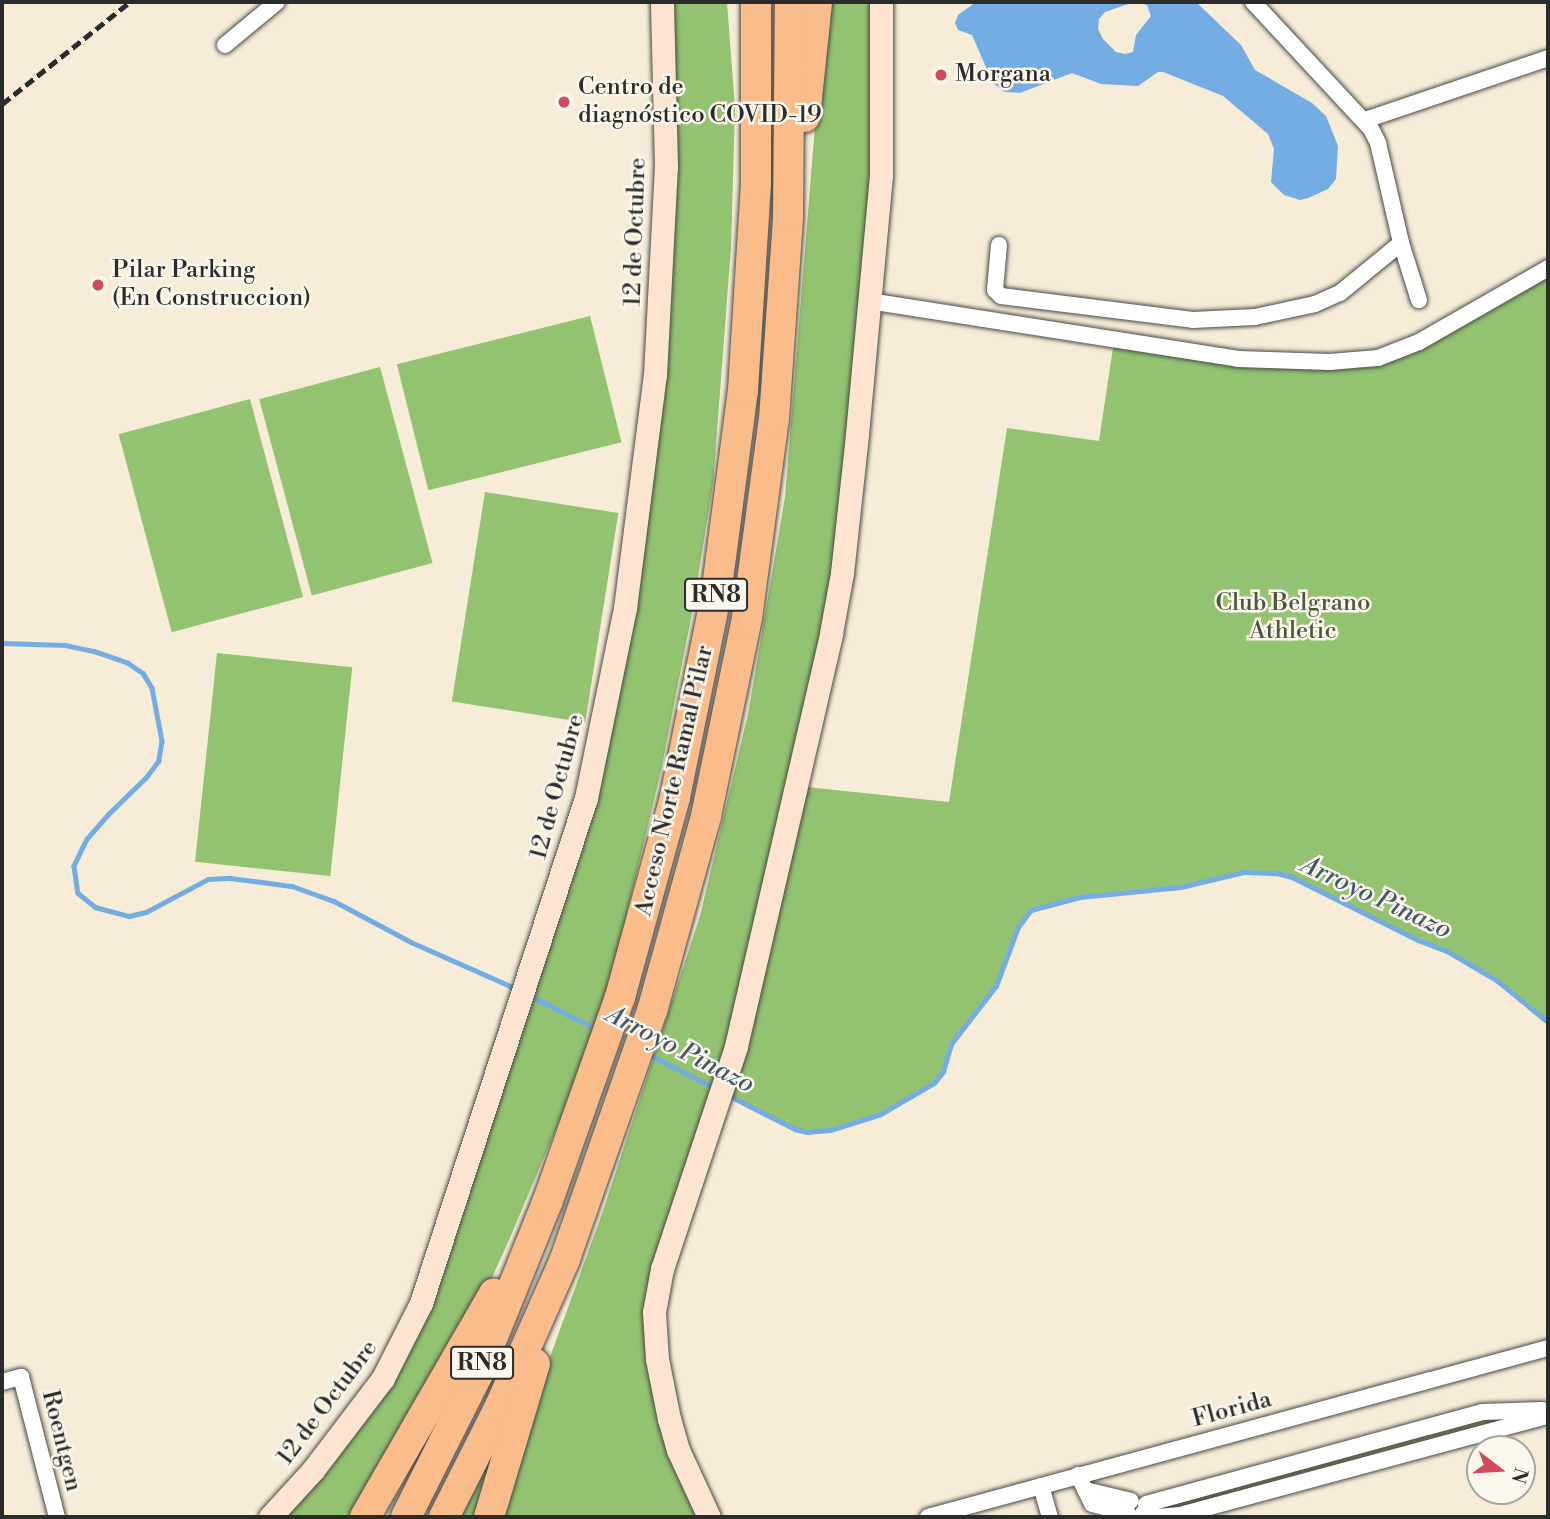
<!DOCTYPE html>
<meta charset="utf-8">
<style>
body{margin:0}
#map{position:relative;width:1550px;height:1519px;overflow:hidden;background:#f6ecd7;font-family:"Libre Bodoni",serif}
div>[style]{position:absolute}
.green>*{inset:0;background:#93c271;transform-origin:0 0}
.water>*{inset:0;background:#73ade4}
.stream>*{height:4.5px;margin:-2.25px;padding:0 2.25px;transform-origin:2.25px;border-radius:2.25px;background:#73ade4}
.roads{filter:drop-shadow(0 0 2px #494845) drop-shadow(0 0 2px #494845)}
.street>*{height:16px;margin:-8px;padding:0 8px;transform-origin:8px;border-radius:8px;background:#fff}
.secondary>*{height:23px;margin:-11.5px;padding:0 11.5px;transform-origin:11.5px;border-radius:11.5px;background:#fde4d0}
.highway>*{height:30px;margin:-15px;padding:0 15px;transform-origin:15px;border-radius:15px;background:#f9bc8a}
.rail>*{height:4.5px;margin-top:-2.25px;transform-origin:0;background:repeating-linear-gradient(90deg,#2b2b2b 0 10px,transparent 0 15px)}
.dots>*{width:19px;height:19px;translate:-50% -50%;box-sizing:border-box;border:4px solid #fbf7ec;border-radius:50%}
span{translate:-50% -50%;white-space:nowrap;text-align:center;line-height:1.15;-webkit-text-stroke:5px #fbf7ec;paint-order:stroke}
.shield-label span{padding:2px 5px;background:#fbf7ec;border:2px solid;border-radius:5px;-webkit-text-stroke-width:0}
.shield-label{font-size:23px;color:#2b2b2b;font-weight:700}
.poi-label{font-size:24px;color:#2b2b2b}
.left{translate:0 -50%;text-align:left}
.street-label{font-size:24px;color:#2b2b2b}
.park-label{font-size:24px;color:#4a5840}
.water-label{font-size:26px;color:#44586c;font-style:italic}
.frame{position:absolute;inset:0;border:4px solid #2b2b2b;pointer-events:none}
.north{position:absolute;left:1466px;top:1435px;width:70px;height:70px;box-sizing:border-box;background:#fbf7ec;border:2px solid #a8a59f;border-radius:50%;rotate:107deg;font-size:19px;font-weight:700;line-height:28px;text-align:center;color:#2b2b2b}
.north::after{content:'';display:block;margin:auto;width:24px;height:32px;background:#d1495b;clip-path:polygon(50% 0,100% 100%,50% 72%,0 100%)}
</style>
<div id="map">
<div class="green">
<i style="clip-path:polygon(669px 2px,727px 2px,735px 108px,731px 247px,713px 484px,693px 608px,661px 771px,613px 971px,584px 1063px,506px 1247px,478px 1308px,354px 1517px,282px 1517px,387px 1385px,629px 632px)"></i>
<i style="clip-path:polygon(825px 2px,872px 2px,870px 186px,834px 581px,729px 1046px,650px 1280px,699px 1517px,500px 1517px,541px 1382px,603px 1211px,700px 916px,748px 714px,785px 497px)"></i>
<i style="clip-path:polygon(1548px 268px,1548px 1022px,1498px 981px,1447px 951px,1418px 940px,1292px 877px,1277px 873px,1244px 872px,1181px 887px,1080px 897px,1031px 910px,1018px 927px,996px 986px,951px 1044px,943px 1072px,934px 1083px,881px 1114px,831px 1130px,807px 1132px,795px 1129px,722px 1091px,797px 786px,949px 802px,1007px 428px,1099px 441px,1114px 341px,1168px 348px,1378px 358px)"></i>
<i style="left:590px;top:316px;width:130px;height:199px;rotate:76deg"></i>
<i style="left:380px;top:367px;width:203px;height:125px;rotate:75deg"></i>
<i style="left:250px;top:399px;width:205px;height:136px;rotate:75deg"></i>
<i style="left:485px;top:492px;width:135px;height:212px;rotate:9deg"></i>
<i style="left:217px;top:653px;width:136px;height:210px;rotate:6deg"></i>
<i style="clip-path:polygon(516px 1411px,482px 1517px,461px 1517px)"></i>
<i style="clip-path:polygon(1494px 1417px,1495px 1422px,1174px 1513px,1168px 1509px,1172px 1503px)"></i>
</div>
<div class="water">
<i style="clip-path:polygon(976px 2px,1134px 2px,1105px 12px,1099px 19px,1098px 29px,1103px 39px,1116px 52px,1125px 54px,1133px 52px,1136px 35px,1151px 16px,1147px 5px,1136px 2px,1196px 2px,1241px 45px,1255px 70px,1312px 103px,1326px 116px,1338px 146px,1336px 179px,1328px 189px,1308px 198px,1300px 200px,1284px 195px,1271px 182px,1274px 149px,1268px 134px,1223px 96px,1163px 72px,1158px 72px,1138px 86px,1101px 84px,1072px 73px,1020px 93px,1005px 92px,993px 83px,972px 35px,958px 30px,955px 23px,958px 15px)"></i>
</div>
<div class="stream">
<i style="left:2px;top:643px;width:63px;rotate:1.8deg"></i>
<i style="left:65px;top:645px;width:30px;rotate:12deg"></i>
<i style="left:94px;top:651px;width:36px;rotate:19deg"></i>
<i style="left:128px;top:663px;width:18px;rotate:34deg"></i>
<i style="left:143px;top:673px;width:17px;rotate:59deg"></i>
<i style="left:152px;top:688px;width:54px;rotate:79.3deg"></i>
<i style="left:162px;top:741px;width:20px;rotate:99deg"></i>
<i style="left:159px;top:761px;width:21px;rotate:127deg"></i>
<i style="left:146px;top:778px;width:52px;rotate:135.8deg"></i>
<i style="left:109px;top:814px;width:33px;rotate:131deg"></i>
<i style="left:87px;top:839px;width:30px;rotate:116deg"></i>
<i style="left:74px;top:866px;width:27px;rotate:82deg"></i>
<i style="left:78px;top:893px;width:22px;rotate:39deg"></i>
<i style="left:95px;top:907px;width:35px;rotate:15deg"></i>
<i style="left:129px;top:916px;width:17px;rotate:-13deg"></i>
<i style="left:146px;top:912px;width:70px;rotate:-28deg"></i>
<i style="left:208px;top:879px;width:22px;rotate:-3deg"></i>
<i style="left:230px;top:878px;width:63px;rotate:7.4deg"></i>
<i style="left:292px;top:886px;width:45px;rotate:19.7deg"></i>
<i style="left:334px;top:901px;width:87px;rotate:28deg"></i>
<i style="left:411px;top:942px;width:114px;rotate:23.9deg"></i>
<i style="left:529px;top:995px;width:75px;rotate:26.9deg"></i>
<i style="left:648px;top:1054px;width:75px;rotate:26.9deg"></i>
<i style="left:726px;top:1094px;width:77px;rotate:26.9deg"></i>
<i style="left:795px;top:1129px;width:12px;rotate:14deg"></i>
<i style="left:807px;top:1132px;width:24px;rotate:-5deg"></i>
<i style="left:831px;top:1130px;width:52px;rotate:-17.7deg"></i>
<i style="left:881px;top:1114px;width:61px;rotate:-30.3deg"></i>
<i style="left:934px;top:1083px;width:14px;rotate:-51deg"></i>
<i style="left:943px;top:1072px;width:29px;rotate:-74deg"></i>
<i style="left:951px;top:1044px;width:73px;rotate:-52.2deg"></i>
<i style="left:996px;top:986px;width:63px;rotate:-69.6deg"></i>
<i style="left:1018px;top:927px;width:21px;rotate:-53deg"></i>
<i style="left:1031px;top:910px;width:51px;rotate:-14.9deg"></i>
<i style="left:1080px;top:897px;width:101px;rotate:-5.7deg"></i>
<i style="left:1181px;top:887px;width:65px;rotate:-13.4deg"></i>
<i style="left:1244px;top:872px;width:33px;rotate:2deg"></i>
<i style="left:1277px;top:873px;width:16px;rotate:15deg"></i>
<i style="left:1292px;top:877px;width:141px;rotate:26.6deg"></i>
<i style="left:1418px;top:940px;width:31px;rotate:21deg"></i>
<i style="left:1447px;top:951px;width:59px;rotate:30.5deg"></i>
<i style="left:1498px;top:981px;width:65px;rotate:39.4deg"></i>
</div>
<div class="roads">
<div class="street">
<i style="left:1253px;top:2px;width:173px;rotate:47.1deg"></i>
<i style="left:1371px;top:129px;width:16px;rotate:63deg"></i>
<i style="left:1378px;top:143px;width:103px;rotate:77deg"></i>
<i style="left:1401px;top:243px;width:60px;rotate:72.5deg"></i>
<i style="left:225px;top:45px;width:67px;rotate:-39.6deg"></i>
<i style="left:1365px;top:120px;width:193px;rotate:-18.7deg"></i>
<i style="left:999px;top:245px;width:45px;rotate:95.1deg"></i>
<i style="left:995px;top:290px;width:8px;rotate:45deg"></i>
<i style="left:1001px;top:296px;width:193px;rotate:7.1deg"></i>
<i style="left:1193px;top:320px;width:62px;rotate:-2.8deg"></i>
<i style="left:1255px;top:317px;width:61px;rotate:-12.2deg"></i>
<i style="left:1315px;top:304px;width:27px;rotate:-24deg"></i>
<i style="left:1340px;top:293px;width:79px;rotate:-39.3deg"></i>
<i style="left:869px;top:301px;width:374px;rotate:8.9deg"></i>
<i style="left:1238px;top:359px;width:92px;rotate:1.9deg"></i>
<i style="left:1330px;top:362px;width:48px;rotate:-4.8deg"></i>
<i style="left:1378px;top:358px;width:44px;rotate:-21.3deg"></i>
<i style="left:1419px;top:342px;width:149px;rotate:-29.8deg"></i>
<i style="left:2px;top:1382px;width:20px;rotate:-15deg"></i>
<i style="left:21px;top:1377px;width:145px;rotate:75.6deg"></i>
<i style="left:1078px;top:1475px;width:32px;rotate:64deg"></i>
<i style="left:1092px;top:1504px;width:37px;rotate:14deg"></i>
<i style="left:1041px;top:1486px;width:32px;rotate:74deg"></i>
<i style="left:1085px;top:1490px;width:47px;rotate:13.4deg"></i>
<i style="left:1146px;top:1504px;width:348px;rotate:-15.3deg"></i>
<i style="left:1482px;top:1412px;width:60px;rotate:-1.9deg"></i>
<i style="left:1143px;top:1513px;width:16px;rotate:15deg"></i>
<i style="left:1158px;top:1517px;width:22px;rotate:-5deg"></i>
<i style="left:1180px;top:1515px;width:381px;rotate:-15.1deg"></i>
<i style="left:928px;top:1517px;width:643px;rotate:-15.25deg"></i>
</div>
<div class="secondary">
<i style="left:270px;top:1517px;width:64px;rotate:-47.5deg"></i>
<i style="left:313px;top:1470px;width:116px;rotate:-52.7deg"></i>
<i style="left:383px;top:1378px;width:84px;rotate:-63.1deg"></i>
<i style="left:421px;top:1303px;width:531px;rotate:-71.91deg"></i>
<i style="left:586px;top:798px;width:194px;rotate:-78.4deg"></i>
<i style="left:625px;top:608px;width:235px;rotate:-82.7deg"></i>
<i style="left:655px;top:375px;width:208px;rotate:-87deg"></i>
<i style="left:666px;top:167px;width:165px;rotate:-91.4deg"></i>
<i style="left:709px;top:1517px;width:74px;rotate:-114.8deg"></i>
<i style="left:678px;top:1450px;width:32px;rotate:-106deg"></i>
<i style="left:669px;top:1419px;width:61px;rotate:-101.3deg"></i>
<i style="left:657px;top:1359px;width:47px;rotate:-93.7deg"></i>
<i style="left:654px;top:1312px;width:44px;rotate:-79.5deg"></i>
<i style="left:662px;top:1269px;width:235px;rotate:-71.6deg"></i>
<i style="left:736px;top:1046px;width:424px;rotate:-77deg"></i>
<i style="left:831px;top:633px;width:61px;rotate:-79.6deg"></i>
<i style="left:842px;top:573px;width:140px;rotate:-83.8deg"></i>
<i style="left:857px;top:434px;width:261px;rotate:-84.7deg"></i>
<i style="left:881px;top:174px;width:172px;rotate:-90deg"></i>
</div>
<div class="highway">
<i style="left:805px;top:117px;width:116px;rotate:-84deg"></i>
<i style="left:365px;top:1517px;width:258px;rotate:-60deg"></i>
<i style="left:406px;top:1517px;width:158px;rotate:-63.3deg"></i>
<i style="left:477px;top:1376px;width:187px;rotate:-68deg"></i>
<i style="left:547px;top:1203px;width:219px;rotate:-70.5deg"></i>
<i style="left:620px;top:997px;width:207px;rotate:-74.6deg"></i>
<i style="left:675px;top:797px;width:206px;rotate:-78.5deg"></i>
<i style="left:716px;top:595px;width:207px;rotate:-82.5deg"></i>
<i style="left:743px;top:390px;width:207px;rotate:-86.4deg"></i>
<i style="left:756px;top:183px;width:181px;rotate:-90deg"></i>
<i style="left:444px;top:1517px;width:124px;rotate:-63.2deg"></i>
<i style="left:500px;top:1406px;width:161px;rotate:-66.1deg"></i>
<i style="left:565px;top:1259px;width:263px;rotate:-70.7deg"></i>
<i style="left:652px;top:1011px;width:202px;rotate:-74.5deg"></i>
<i style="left:706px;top:816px;width:202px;rotate:-78.3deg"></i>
<i style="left:747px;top:618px;width:201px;rotate:-82.3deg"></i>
<i style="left:774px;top:419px;width:202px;rotate:-86deg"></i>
<i style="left:788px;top:217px;width:215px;rotate:-89.5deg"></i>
<i style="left:489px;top:1517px;width:160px;rotate:-73.3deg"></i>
</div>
</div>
<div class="rail">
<i style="left:2px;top:104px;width:164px;rotate:-38.6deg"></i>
</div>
<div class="dots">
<i style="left:941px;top:75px;background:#d1495b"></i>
<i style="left:564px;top:102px;background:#d1495b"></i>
<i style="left:98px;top:285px;background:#d1495b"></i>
</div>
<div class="shield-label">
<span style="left:716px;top:595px">RN8</span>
<span style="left:482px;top:1363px">RN8</span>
</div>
<div class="poi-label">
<span class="left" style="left:955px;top:75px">Morgana</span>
<span class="left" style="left:578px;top:102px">Centro de<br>diagnóstico COVID-19</span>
<span class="left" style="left:112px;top:285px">Pilar Parking<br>(En Construccion)</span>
</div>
<div class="street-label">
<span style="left:636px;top:232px;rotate:-88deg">12 de Octubre</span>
<span style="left:675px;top:781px;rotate:-77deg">Acceso Norte Ramal Pilar</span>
<span style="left:558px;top:787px;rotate:-75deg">12 de Octubre</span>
<span style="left:328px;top:1403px;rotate:-53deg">12 de Octubre</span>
<span style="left:1232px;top:1410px;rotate:-15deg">Florida</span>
<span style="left:61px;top:1441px;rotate:76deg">Roentgen</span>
</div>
<div class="park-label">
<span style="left:1293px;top:618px">Club Belgrano<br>Athletic</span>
</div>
<div class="water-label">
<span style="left:1376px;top:898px;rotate:25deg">Arroyo Pinazo</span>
<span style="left:680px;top:1050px;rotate:27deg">Arroyo Pinazo</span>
</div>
<div class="frame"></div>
<div class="north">N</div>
</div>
